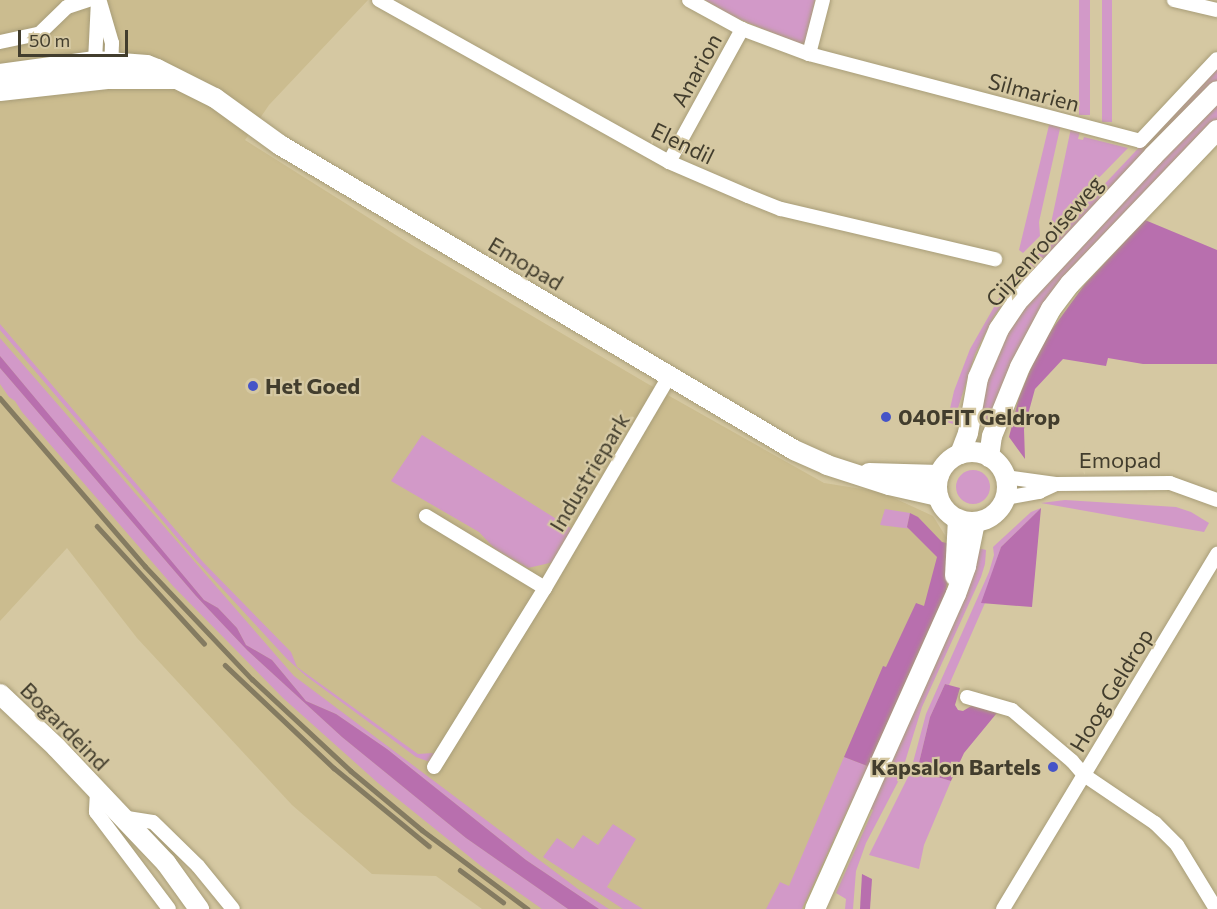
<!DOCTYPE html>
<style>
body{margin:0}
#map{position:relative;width:1217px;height:909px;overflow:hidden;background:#d5c8a2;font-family:Commissioner,sans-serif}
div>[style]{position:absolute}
.built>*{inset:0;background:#cbbc8f}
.green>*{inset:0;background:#d299c8;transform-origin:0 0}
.round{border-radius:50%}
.forest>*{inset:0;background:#b86fae}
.roads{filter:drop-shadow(0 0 2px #a89d78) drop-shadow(0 0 2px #a89d78)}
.street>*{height:14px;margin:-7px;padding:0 7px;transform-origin:7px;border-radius:7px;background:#fff}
.secondary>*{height:20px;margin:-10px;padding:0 10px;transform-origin:10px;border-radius:10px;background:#fff}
.secondary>.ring{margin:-10px;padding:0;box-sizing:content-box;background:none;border:20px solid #fff;border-radius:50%}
.rail>*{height:4.5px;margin:-2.25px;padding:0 2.25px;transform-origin:2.25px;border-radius:2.25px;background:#847b61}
.dots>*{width:16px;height:16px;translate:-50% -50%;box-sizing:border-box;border:3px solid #d5c8a2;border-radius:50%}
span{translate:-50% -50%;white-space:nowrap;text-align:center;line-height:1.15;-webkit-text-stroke:4.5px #d5c8a2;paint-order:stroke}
.street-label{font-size:22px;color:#423d2d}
.poi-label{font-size:22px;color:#423d2d;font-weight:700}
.left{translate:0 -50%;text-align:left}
.right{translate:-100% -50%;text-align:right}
.scale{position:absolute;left:18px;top:30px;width:110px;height:27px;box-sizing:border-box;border:3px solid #423d2d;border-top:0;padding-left:8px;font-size:18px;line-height:21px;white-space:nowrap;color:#423d2d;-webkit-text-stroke:4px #d5c8a2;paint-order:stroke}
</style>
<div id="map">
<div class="built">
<i style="clip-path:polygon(0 0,368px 0,269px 105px,245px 140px,415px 247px,648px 384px,824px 483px,881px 492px,933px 516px,946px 537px,954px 580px,808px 909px,482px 909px,436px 876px,372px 874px,292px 805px,137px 638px,67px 548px,0 621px)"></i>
</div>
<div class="green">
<i style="clip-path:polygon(705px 0,815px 0,806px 47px,727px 14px)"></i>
<i style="left:1079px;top:0;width:11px;height:115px"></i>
<i style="left:1102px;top:0;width:10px;height:122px"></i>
<i style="clip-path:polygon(1217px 65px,1217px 86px,1081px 228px,1006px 300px,994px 316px,975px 354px,953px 424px,947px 422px,954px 391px,970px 349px,998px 300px,1012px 282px)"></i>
<i style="clip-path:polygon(1217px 97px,1217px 123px,1070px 277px,993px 422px,975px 419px,980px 394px,1008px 323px)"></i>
<i style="clip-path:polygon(1050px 121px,1061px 124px,1039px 222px,1040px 236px,1023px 253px,1019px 250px)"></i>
<i style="clip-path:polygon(1071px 128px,1080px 131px,1078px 139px,1083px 140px,1084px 137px,1128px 148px,1050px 228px)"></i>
<i style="clip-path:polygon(0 324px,203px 562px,291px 652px,297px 667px,418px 754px,433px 753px,438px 756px,430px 762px,416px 757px,306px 676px,287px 659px,196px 560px,0 330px)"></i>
<i style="clip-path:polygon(0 338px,294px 676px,578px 889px,609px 909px,599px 909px,526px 860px,387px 749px,336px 714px,306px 701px,272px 660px,246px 645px,237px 628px,218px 608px,204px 600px,134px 517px,0 356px)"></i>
<i style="clip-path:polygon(0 368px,196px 596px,247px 650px,342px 737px,466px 838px,568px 909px,542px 909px,481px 866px,378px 783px,283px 698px,173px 586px,22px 412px,15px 401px,9px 397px,0 384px)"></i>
<i style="clip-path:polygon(422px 435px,574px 530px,554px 562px,528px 568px,495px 549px,479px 532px,391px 481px)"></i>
<i class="round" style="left:956px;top:470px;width:34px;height:34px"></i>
<i style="clip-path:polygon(1065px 500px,1176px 507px,1191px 512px,1209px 523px,1204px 532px,1041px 503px)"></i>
<i style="clip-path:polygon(1041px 508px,1001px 547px,982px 603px,985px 603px,949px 685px,945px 684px,930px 717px,917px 771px,911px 770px,926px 714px,989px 572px,994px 555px,993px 547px,1031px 512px)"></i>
<i style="clip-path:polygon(885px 509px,910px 513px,907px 527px,912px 529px,880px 525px)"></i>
<i style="clip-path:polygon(978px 548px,986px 550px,985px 564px,981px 577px,922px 707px,900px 778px,866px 843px,856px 871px,853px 909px,845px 909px,846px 899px,836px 893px,873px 810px,870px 808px)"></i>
<i style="clip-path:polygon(844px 757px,870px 767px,855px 801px,852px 800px,802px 909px,766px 909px,780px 882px,789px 886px)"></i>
<i style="clip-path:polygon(910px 773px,927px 774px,951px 781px,924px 845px,919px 869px,869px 855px)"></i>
<i style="clip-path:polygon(613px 824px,636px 839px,607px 887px,643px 909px,623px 909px,543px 857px,557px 838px,573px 849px,583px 835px,598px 845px)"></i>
</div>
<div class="forest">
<i style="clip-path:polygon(1145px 220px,1217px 250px,1217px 364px,1143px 364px,1108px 358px,1106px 366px,1063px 359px,1035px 389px,1024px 429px,1025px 459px,1009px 437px,1019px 397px,1034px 361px,1045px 339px,1085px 284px)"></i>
<i style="clip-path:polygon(0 356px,204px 600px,218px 608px,237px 628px,246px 645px,272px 660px,306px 701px,336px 714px,387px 749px,526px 860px,599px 909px,568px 909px,466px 838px,342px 737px,247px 650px,196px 596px,0 368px)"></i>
<i style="clip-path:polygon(1041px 508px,1032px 607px,981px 603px,1001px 547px)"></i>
<i style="clip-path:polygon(910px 513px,918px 517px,942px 542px,951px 544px,946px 592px,870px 767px,844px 757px,883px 666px,886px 667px,916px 603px,924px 606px,937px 557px,907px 527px)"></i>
<i style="clip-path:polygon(945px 684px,960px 688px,955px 705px,958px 710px,963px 711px,976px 703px,1001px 708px,964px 753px,951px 781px,917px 771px,930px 717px)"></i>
<i style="clip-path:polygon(862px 874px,872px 879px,870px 909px,860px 909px)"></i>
</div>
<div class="roads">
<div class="street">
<i style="left:98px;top:0;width:61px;rotate:92.8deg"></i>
<i style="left:95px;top:61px;width:9px;rotate:54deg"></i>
<i style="left:379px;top:0;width:332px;rotate:29.2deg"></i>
<i style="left:669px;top:162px;width:86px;rotate:23.3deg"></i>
<i style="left:748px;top:196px;width:35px;rotate:22deg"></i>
<i style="left:781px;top:209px;width:220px;rotate:13.2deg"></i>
<i style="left:689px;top:0;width:60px;rotate:28.7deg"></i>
<i style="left:742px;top:29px;width:72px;rotate:20.5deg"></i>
<i style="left:809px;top:54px;width:56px;rotate:-75.5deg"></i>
<i style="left:1174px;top:0;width:44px;rotate:13.1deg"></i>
<i style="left:100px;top:2px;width:43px;rotate:73.7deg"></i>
<i style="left:112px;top:43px;width:28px;rotate:92deg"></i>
<i style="left:0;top:42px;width:40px;rotate:-12deg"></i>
<i style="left:39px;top:34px;width:39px;rotate:-44deg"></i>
<i style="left:67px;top:7px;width:23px;rotate:-18deg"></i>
<i style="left:809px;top:54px;width:342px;rotate:14.7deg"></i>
<i style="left:1140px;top:141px;width:112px;rotate:-46.8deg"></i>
<i style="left:669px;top:162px;width:152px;rotate:-61.2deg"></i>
<i style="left:1005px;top:477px;width:51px;rotate:7.8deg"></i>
<i style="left:1056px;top:484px;width:114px;rotate:-0.5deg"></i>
<i style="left:1170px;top:483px;width:50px;rotate:19.9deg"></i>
<i style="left:1005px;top:498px;width:35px;rotate:-10deg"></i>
<i style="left:1039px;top:492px;width:19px;rotate:-25deg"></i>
<i style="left:426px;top:516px;width:139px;rotate:31.2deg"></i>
<i style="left:967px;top:697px;width:47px;rotate:16.1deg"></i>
<i style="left:1012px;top:710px;width:79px;rotate:40.4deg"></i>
<i style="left:1072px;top:761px;width:18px;rotate:49deg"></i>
<i style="left:1084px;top:775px;width:86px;rotate:34.1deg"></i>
<i style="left:1155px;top:823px;width:31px;rotate:45deg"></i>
<i style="left:1177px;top:845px;width:75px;rotate:58.6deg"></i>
<i style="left:434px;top:767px;width:211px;rotate:-58.2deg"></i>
<i style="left:545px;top:588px;width:245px;rotate:-59.6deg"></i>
<i style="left:97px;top:791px;width:21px;rotate:93deg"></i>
<i style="left:96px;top:812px;width:121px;rotate:53deg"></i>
<i style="left:121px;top:817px;width:32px;rotate:9deg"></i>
<i style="left:153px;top:822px;width:63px;rotate:44.4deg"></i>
<i style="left:198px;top:866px;width:55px;rotate:50.9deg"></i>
<i style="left:1003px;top:909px;width:415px;rotate:-58.9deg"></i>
</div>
<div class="secondary">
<i style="left:0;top:74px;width:96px;rotate:-7.8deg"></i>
<i style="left:95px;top:61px;width:52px;rotate:4.4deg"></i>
<i style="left:147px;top:65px;width:11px;rotate:22deg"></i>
<i style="left:157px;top:69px;width:65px;rotate:26.6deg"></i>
<i style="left:215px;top:98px;width:80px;rotate:35.9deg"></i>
<i style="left:280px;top:145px;width:598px;rotate:30.68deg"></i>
<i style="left:794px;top:450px;width:36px;rotate:24deg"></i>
<i style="left:827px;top:465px;width:65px;rotate:17.9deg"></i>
<i style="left:889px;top:485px;width:50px;rotate:12.7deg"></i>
<i style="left:0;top:91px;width:110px;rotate:-6.3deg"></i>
<i style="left:109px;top:79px;width:66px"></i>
<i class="ring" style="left:937px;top:452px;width:50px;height:50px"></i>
<i style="left:960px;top:454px;width:22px;rotate:-69deg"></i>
<i style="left:968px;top:433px;width:56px;rotate:-79.7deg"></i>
<i style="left:978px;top:378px;width:53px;rotate:-66.8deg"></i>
<i style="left:999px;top:329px;width:32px;rotate:-56deg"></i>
<i style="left:1017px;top:302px;width:200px;rotate:-47deg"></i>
<i style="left:1153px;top:156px;width:91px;rotate:-45.4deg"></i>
<i style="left:989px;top:457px;width:21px;rotate:-82deg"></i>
<i style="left:992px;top:436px;width:74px;rotate:-67.9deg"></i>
<i style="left:1020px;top:367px;width:66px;rotate:-61.9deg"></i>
<i style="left:1051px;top:309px;width:31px;rotate:-53deg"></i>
<i style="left:1070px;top:284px;width:213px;rotate:-46.3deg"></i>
<i style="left:869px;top:473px;width:70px;rotate:1.6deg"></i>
<i style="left:955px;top:576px;width:57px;rotate:-87deg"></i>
<i style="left:0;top:694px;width:77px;rotate:43.4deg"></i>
<i style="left:56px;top:747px;width:160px;rotate:46.5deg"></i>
<i style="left:166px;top:863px;width:57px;rotate:54.3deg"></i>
<i style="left:815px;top:909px;width:345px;rotate:-65.9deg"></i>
<i style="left:956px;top:594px;width:30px;rotate:-70deg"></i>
<i style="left:966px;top:566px;width:45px;rotate:-78.4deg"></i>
</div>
</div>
<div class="rail">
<i style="left:0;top:398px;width:222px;rotate:49.2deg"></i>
<i style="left:145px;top:566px;width:156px;rotate:46.6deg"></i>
<i style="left:252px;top:679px;width:135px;rotate:42.9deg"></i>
<i style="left:351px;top:771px;width:92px;rotate:39.7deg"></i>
<i style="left:422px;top:830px;width:132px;rotate:36.7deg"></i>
<i style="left:97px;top:526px;width:159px;rotate:47.6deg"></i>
<i style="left:225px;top:665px;width:150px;rotate:43.4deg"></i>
<i style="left:334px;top:768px;width:123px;rotate:39.4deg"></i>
<i style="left:460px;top:870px;width:54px;rotate:36.7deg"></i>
</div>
<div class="dots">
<i style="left:253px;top:386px;background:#4554c8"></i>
<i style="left:886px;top:417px;background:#4554c8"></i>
<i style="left:1053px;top:767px;background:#4554c8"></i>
</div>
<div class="street-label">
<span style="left:696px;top:70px;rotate:-61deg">Anarion</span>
<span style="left:1034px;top:92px;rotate:15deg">Silmarien</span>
<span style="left:683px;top:143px;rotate:26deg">Elendil</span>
<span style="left:1044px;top:241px;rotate:-49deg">Gijzenrooiseweg</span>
<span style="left:526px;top:263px;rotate:31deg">Emopad</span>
<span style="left:1120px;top:460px">Emopad</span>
<span style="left:589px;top:472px;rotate:-59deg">Industriepark</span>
<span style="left:1111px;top:690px;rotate:-59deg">Hoog Geldrop</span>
<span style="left:65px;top:726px;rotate:45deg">Bogardeind</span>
</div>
<div class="poi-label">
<span class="left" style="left:265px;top:386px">Het Goed</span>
<span class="left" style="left:898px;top:417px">040FIT Geldrop</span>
<span class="right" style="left:1041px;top:767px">Kapsalon Bartels</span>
</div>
<div class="scale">50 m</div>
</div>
